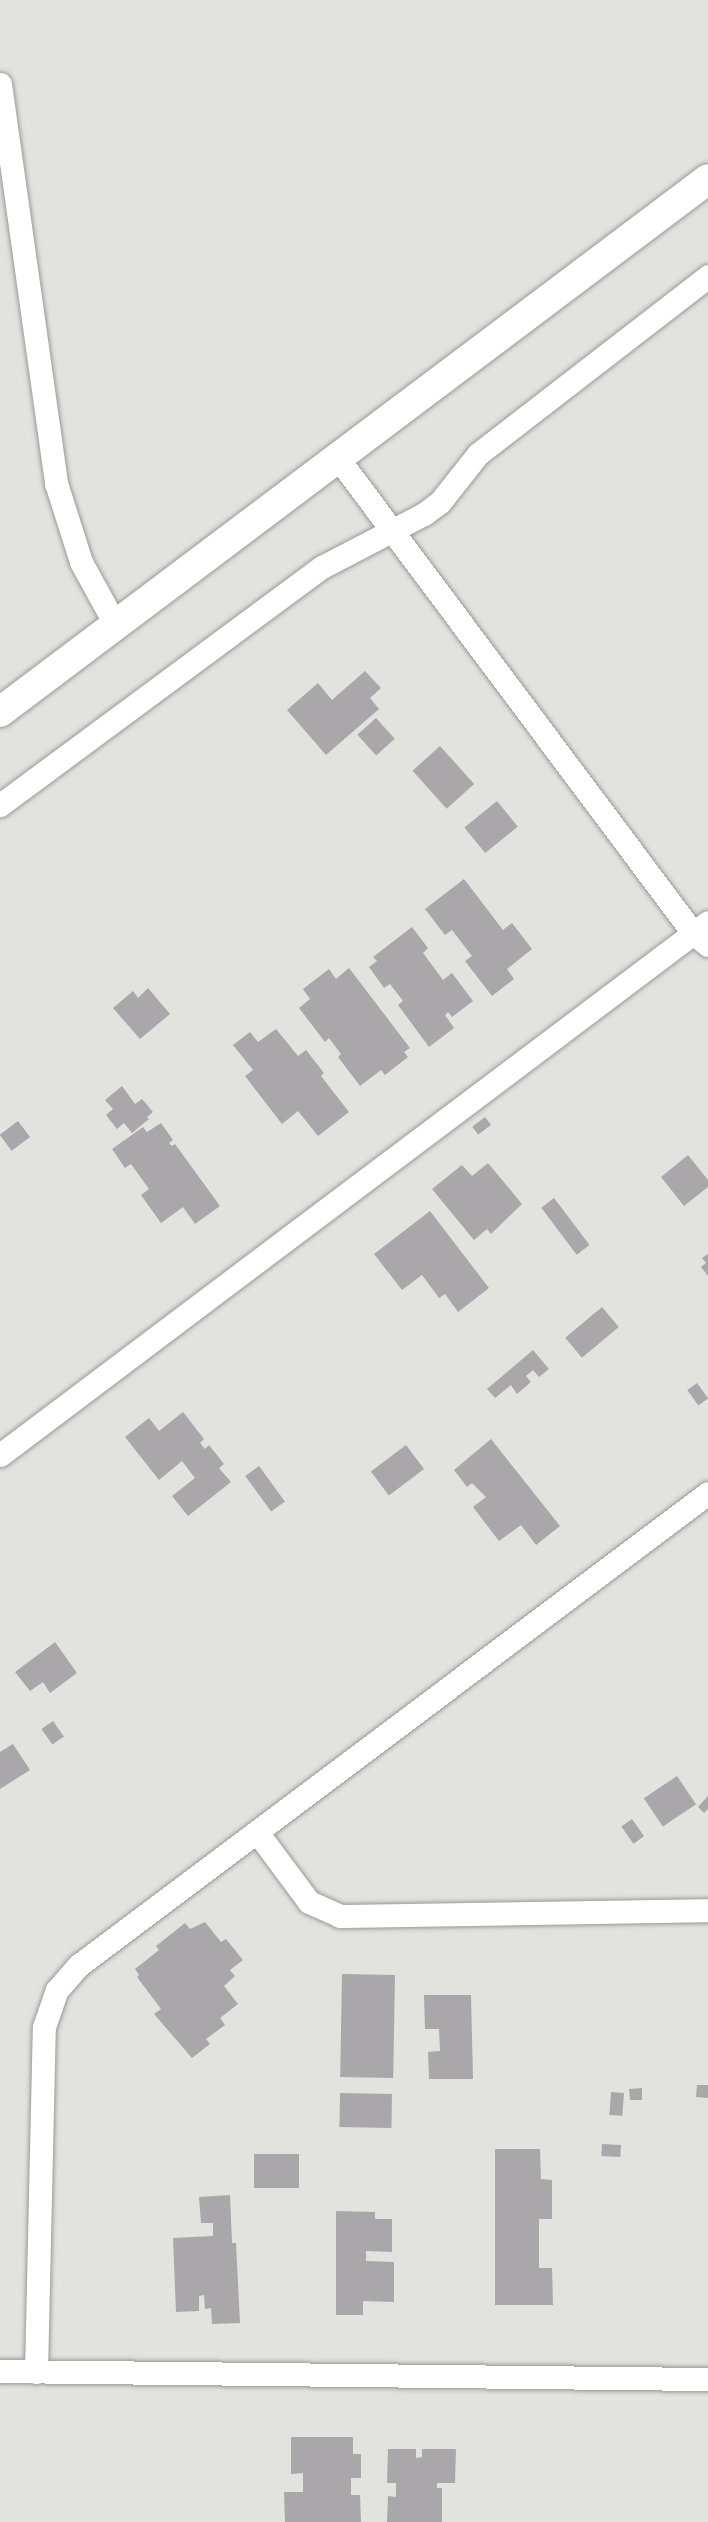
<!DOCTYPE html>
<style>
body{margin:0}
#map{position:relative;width:708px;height:2522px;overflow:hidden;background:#e2e2df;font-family:Roboto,sans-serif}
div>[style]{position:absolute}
.building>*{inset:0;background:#a9a7a9;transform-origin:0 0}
.roads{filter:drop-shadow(0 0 2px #999996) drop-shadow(0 0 2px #999996)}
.minor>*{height:23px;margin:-11.5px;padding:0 11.5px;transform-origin:11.5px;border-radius:11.5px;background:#fff}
.tertiary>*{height:30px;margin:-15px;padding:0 15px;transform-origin:15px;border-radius:15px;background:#fff}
span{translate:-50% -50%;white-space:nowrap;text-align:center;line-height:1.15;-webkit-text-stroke:5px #efefec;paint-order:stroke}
</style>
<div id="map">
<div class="building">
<i style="clip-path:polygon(365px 671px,381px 688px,370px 698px,379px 709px,326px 755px,287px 710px,318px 683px,332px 700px)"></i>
<i style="left:376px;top:718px;width:28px;height:25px;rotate:48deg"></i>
<i style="left:440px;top:746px;width:51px;height:37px;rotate:48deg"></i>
<i style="left:497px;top:801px;width:33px;height:42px;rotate:51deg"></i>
<i style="clip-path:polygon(464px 879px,503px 930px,512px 923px,532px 949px,507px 969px,514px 979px,492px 996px,465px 961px,472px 956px,452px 930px,445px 935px,425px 909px)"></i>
<i style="clip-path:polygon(412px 927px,428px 948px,423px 953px,443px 980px,452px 973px,473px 1001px,452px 1017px,448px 1012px,445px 1015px,454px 1028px,429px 1047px,398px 1005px,403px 1001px,390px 984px,384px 988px,369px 967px,377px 961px,373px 957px)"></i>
<i style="clip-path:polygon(349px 968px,410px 1048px,404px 1052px,408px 1057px,385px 1075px,381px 1070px,360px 1086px,338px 1057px,341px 1054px,329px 1038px,325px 1042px,299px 1008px,310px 999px,303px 989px,329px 969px,336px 979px)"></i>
<i style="clip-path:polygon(148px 988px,170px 1014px,140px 1039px,113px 1008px,133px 991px,138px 998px)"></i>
<i style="clip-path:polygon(276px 1029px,298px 1056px,306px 1050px,324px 1073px,321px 1076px,349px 1112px,318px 1136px,298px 1111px,282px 1124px,245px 1076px,253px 1070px,233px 1045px,250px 1032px,258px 1042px)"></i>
<i style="clip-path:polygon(122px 1086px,135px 1104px,142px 1099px,153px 1112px,147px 1117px,149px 1119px,132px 1133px,124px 1123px,117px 1129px,106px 1115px,113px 1109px,105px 1100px)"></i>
<i style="left:485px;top:1117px;width:10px;height:16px;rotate:53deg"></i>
<i style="left:18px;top:1121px;width:20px;height:23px;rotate:53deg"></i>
<i style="clip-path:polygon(161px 1123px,173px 1140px,169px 1143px,172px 1146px,175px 1144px,220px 1206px,195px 1224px,183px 1207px,161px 1223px,141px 1195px,149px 1189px,131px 1164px,125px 1168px,112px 1149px,143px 1127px,147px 1132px)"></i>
<i style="clip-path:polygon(688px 1155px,708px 1180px,708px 1187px,684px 1206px,661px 1177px)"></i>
<i style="clip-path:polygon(488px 1163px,522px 1204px,491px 1234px,487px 1229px,474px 1240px,432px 1189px,462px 1165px,472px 1176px)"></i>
<i style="left:554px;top:1198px;width:59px;height:16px;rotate:53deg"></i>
<i style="clip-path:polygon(430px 1211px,489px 1288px,458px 1312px,445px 1294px,439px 1298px,422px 1275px,402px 1290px,374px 1254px)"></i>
<i style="clip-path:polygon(708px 1254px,708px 1276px,701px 1267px,706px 1263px,702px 1258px)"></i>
<i style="left:602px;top:1307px;width:26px;height:48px;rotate:50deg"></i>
<i style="clip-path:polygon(533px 1350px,549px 1369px,539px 1377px,533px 1370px,526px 1376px,531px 1382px,517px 1394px,511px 1385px,495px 1398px,487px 1389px)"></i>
<i style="left:697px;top:1383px;width:19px;height:12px;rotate:54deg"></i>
<i style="clip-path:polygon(183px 1412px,204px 1439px,200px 1443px,205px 1449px,209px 1445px,224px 1464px,219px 1468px,231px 1482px,188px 1516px,172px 1496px,195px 1478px,182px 1461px,159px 1480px,125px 1437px,149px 1418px,159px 1431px)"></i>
<i style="clip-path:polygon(491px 1439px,560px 1526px,536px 1545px,521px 1525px,499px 1541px,473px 1507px,486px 1497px,472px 1483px,467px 1487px,454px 1470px)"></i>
<i style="left:406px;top:1445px;width:30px;height:44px;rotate:53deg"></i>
<i style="left:259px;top:1466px;width:44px;height:17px;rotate:54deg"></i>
<i style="clip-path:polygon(55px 1642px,77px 1673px,50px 1693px,43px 1682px,30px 1691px,15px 1672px)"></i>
<i style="left:53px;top:1721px;width:19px;height:14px;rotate:55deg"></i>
<i style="clip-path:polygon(13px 1744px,30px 1770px,0 1789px,0 1752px)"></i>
<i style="left:677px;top:1776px;width:34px;height:40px;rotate:56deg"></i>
<i style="clip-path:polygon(708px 1796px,708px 1809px,704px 1813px,698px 1807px)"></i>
<i style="left:632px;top:1819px;width:21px;height:13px;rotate:55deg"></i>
<i style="clip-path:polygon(205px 1922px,221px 1942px,226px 1939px,243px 1960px,230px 1970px,235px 1976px,224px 1986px,238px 2004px,220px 2018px,225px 2025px,206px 2039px,210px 2044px,192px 2058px,154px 2014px,161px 2009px,137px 1977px,139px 1975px,135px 1969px,159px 1950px,156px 1946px,185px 1923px,190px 1929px)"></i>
<i style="left:342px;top:1974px;width:53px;height:103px;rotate:1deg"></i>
<i style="clip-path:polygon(424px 1995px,471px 1995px,473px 2079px,429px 2079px,428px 2052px,440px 2051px,439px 2029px,425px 2029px)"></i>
<i style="clip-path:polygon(697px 2085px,708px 2085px,708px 2098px,696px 2097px)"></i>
<i style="clip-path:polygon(642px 2088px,642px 2100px,630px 2100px,629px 2089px)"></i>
<i style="left:611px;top:2092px;width:13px;height:23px;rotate:4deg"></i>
<i style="left:340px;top:2093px;width:52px;height:34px;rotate:1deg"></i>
<i style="left:602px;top:2144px;width:19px;height:12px;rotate:3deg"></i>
<i style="clip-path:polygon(495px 2149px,540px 2149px,541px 2179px,552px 2180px,552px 2219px,539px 2219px,539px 2268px,552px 2268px,553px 2305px,495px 2305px)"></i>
<i style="left:254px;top:2154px;width:45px;height:34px"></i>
<i style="clip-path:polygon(230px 2195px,232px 2243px,236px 2243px,240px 2323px,212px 2324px,211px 2308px,205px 2309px,204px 2295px,199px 2296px,199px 2311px,176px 2312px,173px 2238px,213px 2236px,213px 2223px,201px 2223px,199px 2197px)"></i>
<i style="clip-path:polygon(336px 2211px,375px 2212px,375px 2219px,392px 2219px,392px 2252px,366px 2251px,366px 2261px,394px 2262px,394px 2302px,363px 2301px,363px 2315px,336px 2315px)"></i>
<i style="clip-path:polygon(291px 2437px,353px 2437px,353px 2454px,361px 2454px,361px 2478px,351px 2478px,351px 2495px,360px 2495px,361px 2522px,285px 2522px,284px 2492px,303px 2492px,303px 2473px,291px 2474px)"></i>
<i style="clip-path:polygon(388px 2449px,416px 2449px,416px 2458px,422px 2457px,422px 2449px,456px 2449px,455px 2483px,437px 2483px,437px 2488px,442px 2488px,442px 2522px,387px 2522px,388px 2496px,396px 2497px,396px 2483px,387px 2483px)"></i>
</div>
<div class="roads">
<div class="minor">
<i style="left:0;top:84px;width:403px;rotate:82deg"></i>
<i style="left:56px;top:483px;width:83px;rotate:72.4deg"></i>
<i style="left:81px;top:562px;width:71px;rotate:61.3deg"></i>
<i style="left:337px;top:457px;width:594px;rotate:53.21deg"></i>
<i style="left:693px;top:933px;width:19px;rotate:39deg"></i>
<i style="left:0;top:805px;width:400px;rotate:-36.5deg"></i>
<i style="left:322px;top:567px;width:115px;rotate:-27.5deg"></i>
<i style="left:424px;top:514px;width:20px;rotate:-37deg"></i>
<i style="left:440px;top:502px;width:61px;rotate:-51.6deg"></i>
<i style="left:478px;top:454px;width:291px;rotate:-37.7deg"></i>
<i style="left:0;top:1455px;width:886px;rotate:-36.97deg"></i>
<i style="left:257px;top:1832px;width:87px;rotate:53.4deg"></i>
<i style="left:309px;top:1902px;width:34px;rotate:24deg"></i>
<i style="left:340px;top:1916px;width:368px;rotate:-0.9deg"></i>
<i style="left:0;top:2371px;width:708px;rotate:0.65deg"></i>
<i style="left:36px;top:2372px;width:345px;rotate:-88.7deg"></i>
<i style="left:44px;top:2027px;width:39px;rotate:-71deg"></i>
<i style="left:57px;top:1990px;width:33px;rotate:-49deg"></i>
<i style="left:79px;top:1965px;width:786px;rotate:-36.88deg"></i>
</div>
<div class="tertiary">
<i style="left:0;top:712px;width:886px;rotate:-36.97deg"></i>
</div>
</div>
</div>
